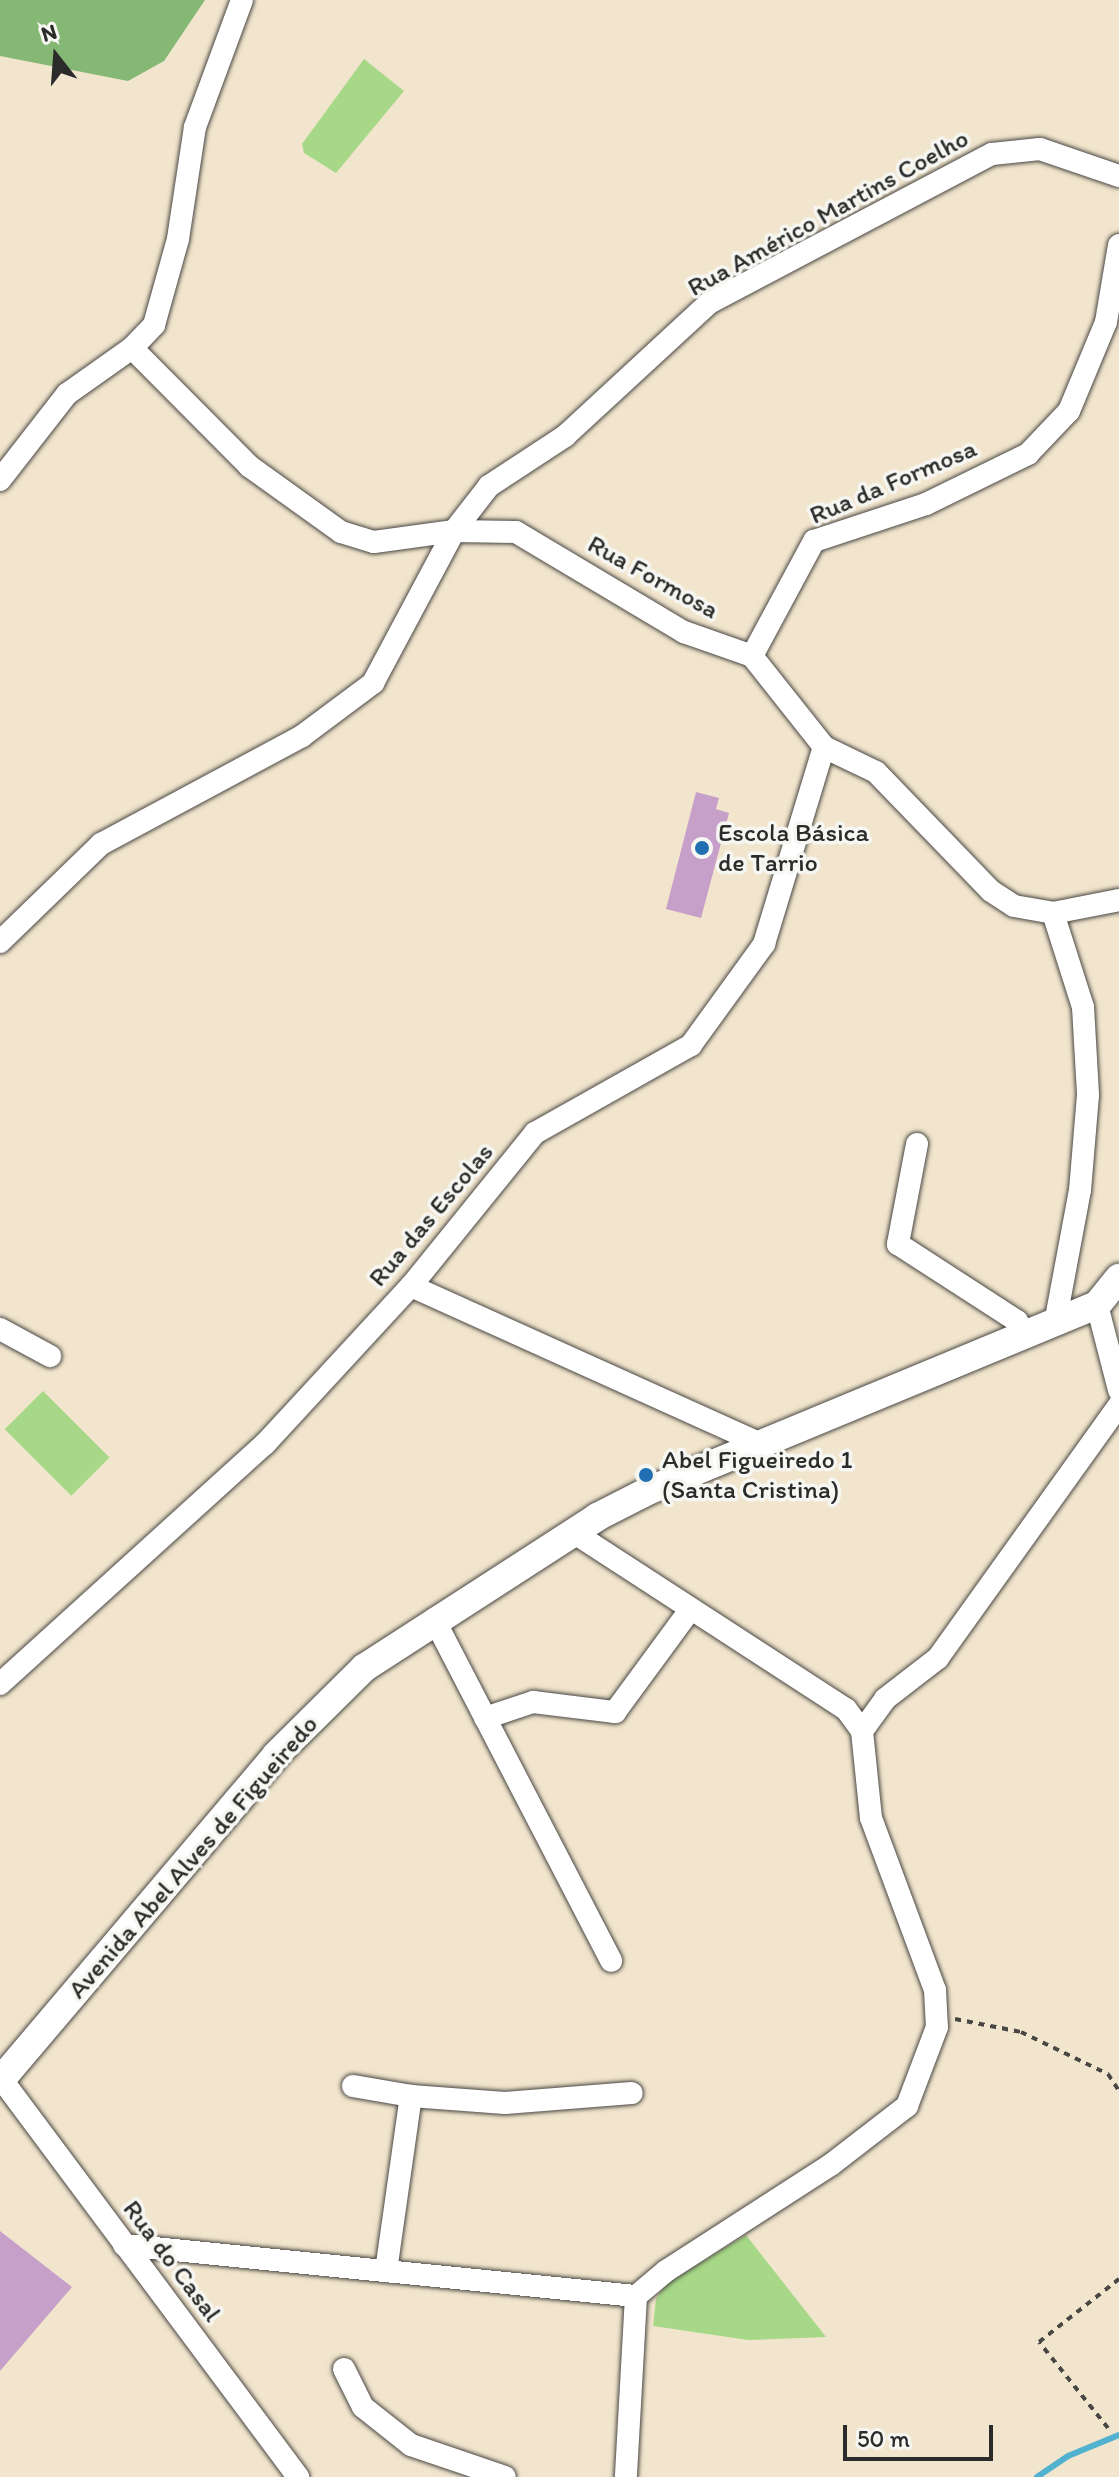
<!DOCTYPE html>
<meta charset="utf-8">
<style>
body{margin:0}
#map{position:relative;width:1119px;height:2477px;overflow:hidden;background:#f2e5cd;font-family:Itim,sans-serif}
div>[style]{position:absolute}
.green>*{inset:0;background:#a7d887;transform-origin:0 0}
.forest>*{inset:0;background:#85b874}
.stream>*{height:6px;margin:-3px;padding:0 3px;transform-origin:3px;border-radius:3px;background:#50b2cf}
.building>*{inset:0;background:#c7a0ca}
.path>*{height:4px;margin-top:-2px;transform-origin:0;background:repeating-linear-gradient(90deg,#494743 0 6px,transparent 0 12px)}
.roads{filter:drop-shadow(0 0 2px #494743) drop-shadow(0 0 2px #494743)}
.minor>*{height:22px;margin:-11px;padding:0 11px;transform-origin:11px;border-radius:11px;background:#fff}
.major>*{height:28px;margin:-14px;padding:0 14px;transform-origin:14px;border-radius:14px;background:#fff}
.dots>*{width:22px;height:22px;translate:-50% -50%;box-sizing:border-box;border:4px solid #f6f6f2;border-radius:50%}
span{translate:-50% -50%;white-space:nowrap;text-align:center;line-height:1.15;-webkit-text-stroke:7px #f6f6f2;paint-order:stroke}
.street-label{font-size:26px;color:#2b2b2b}
.poi-label{font-size:26px;color:#2b2b2b}
.left{translate:0 -50%;text-align:left}
.north{position:absolute;left:16px;top:16px;width:80px;height:80px;-webkit-text-stroke:6px #f6f6f2;paint-order:stroke;rotate:343deg;font-size:22px;font-weight:700;line-height:32px;text-align:center;color:#2b2b2b}
.north::after{content:'';display:block;margin:auto;width:28px;height:36px;background:#2b2b2b;clip-path:polygon(50% 0,100% 100%,50% 72%,0 100%)}
.scale{position:absolute;left:843px;top:2425px;width:150px;height:36px;box-sizing:border-box;border:4px solid #2b2b2b;border-top:0;padding-left:10px;font-size:24px;line-height:28px;white-space:nowrap;color:#2b2b2b;-webkit-text-stroke:6px #f6f6f2;paint-order:stroke}
</style>
<div id="map">
<div class="green">
<i style="clip-path:polygon(364px 59px,404px 91px,336px 173px,304px 153px,302px 144px)"></i>
<i style="left:43px;top:1391px;width:94px;height:54px;rotate:45deg"></i>
<i style="clip-path:polygon(746px 2235px,826px 2337px,748px 2340px,653px 2326px,656px 2299px,666px 2284px)"></i>
</div>
<div class="forest">
<i style="clip-path:polygon(0 0,205px 0,164px 61px,128px 81px,0 56px)"></i>
</div>
<div class="stream">
<i style="left:1037px;top:2477px;width:37px;rotate:-34deg"></i>
<i style="left:1068px;top:2456px;width:55px;rotate:-22.4deg"></i>
</div>
<div class="building">
<i style="clip-path:polygon(696px 792px,719px 798px,716px 809px,729px 813px,701px 918px,666px 909px)"></i>
<i style="clip-path:polygon(0 2231px,72px 2287px,0 2371px)"></i>
</div>
<div class="path">
<i style="left:955px;top:2019px;width:67px;rotate:11.1deg"></i>
<i style="left:1021px;top:2032px;width:97px;rotate:25.8deg"></i>
<i style="left:1108px;top:2074px;width:20px;rotate:57deg"></i>
<i style="left:1108px;top:2428px;width:110px;rotate:-128.7deg"></i>
<i style="left:1039px;top:2342px;width:102px;rotate:-38.2deg"></i>
</div>
<div class="roads">
<div class="minor">
<i style="left:132px;top:348px;width:166px;rotate:45.2deg"></i>
<i style="left:249px;top:466px;width:113px;rotate:35.7deg"></i>
<i style="left:341px;top:532px;width:34px;rotate:17deg"></i>
<i style="left:374px;top:542px;width:81px;rotate:-7.8deg"></i>
<i style="left:454px;top:531px;width:62px;rotate:0.9deg"></i>
<i style="left:516px;top:532px;width:196px;rotate:30.8deg"></i>
<i style="left:684px;top:632px;width:72px;rotate:19.4deg"></i>
<i style="left:752px;top:656px;width:116px;rotate:51.6deg"></i>
<i style="left:824px;top:747px;width:58px;rotate:25.7deg"></i>
<i style="left:876px;top:772px;width:165px;rotate:46deg"></i>
<i style="left:991px;top:891px;width:27px;rotate:33deg"></i>
<i style="left:1014px;top:906px;width:40px;rotate:10deg"></i>
<i style="left:1053px;top:913px;width:67px;rotate:-11.1deg"></i>
<i style="left:0;top:480px;width:109px;rotate:-52.1deg"></i>
<i style="left:67px;top:394px;width:80px;rotate:-35.3deg"></i>
<i style="left:132px;top:348px;width:32px;rotate:-46deg"></i>
<i style="left:154px;top:325px;width:89px;rotate:-74.4deg"></i>
<i style="left:178px;top:239px;width:113px;rotate:-81.4deg"></i>
<i style="left:195px;top:127px;width:135px;rotate:-69.7deg"></i>
<i style="left:752px;top:656px;width:131px;rotate:-61.7deg"></i>
<i style="left:814px;top:541px;width:118px;rotate:-18.3deg"></i>
<i style="left:926px;top:504px;width:114px;rotate:-26.1deg"></i>
<i style="left:1028px;top:454px;width:59px;rotate:-46.4deg"></i>
<i style="left:1069px;top:411px;width:96px;rotate:-67.4deg"></i>
<i style="left:1106px;top:322px;width:78px;rotate:-80.4deg"></i>
<i style="left:1053px;top:913px;width:99px;rotate:72.3deg"></i>
<i style="left:1083px;top:1007px;width:88px;rotate:86.7deg"></i>
<i style="left:1088px;top:1095px;width:95px;rotate:94.8deg"></i>
<i style="left:1080px;top:1190px;width:136px;rotate:100.6deg"></i>
<i style="left:0;top:942px;width:141px;rotate:-44.1deg"></i>
<i style="left:101px;top:844px;width:228px;rotate:-28.2deg"></i>
<i style="left:302px;top:736px;width:89px;rotate:-36.7deg"></i>
<i style="left:373px;top:683px;width:172px;rotate:-61.9deg"></i>
<i style="left:454px;top:531px;width:57px;rotate:-52.1deg"></i>
<i style="left:489px;top:486px;width:91px;rotate:-33.3deg"></i>
<i style="left:565px;top:436px;width:196px;rotate:-42.7deg"></i>
<i style="left:709px;top:303px;width:320px;rotate:-27.8deg"></i>
<i style="left:992px;top:154px;width:48px;rotate:-5.9deg"></i>
<i style="left:1040px;top:149px;width:83px;rotate:18.9deg"></i>
<i style="left:917px;top:1144px;width:102px;rotate:100.8deg"></i>
<i style="left:898px;top:1244px;width:142px;rotate:32.9deg"></i>
<i style="left:1017px;top:1321px;width:17px;rotate:69deg"></i>
<i style="left:411px;top:1286px;width:384px;rotate:24.3deg"></i>
<i style="left:1097px;top:1305px;width:88px;rotate:75.5deg"></i>
<i style="left:0;top:1329px;width:57px;rotate:28.4deg"></i>
<i style="left:573px;top:1532px;width:325px;rotate:33deg"></i>
<i style="left:846px;top:1709px;width:27px;rotate:54deg"></i>
<i style="left:862px;top:1731px;width:87px;rotate:84.1deg"></i>
<i style="left:871px;top:1818px;width:184px;rotate:69.6deg"></i>
<i style="left:935px;top:1990px;width:37px;rotate:87deg"></i>
<i style="left:937px;top:2027px;width:85px;rotate:110.8deg"></i>
<i style="left:907px;top:2106px;width:95px;rotate:142.3deg"></i>
<i style="left:832px;top:2164px;width:197px;rotate:147.2deg"></i>
<i style="left:666px;top:2271px;width:39px;rotate:140deg"></i>
<i style="left:636px;top:2296px;width:181px;rotate:93.2deg"></i>
<i style="left:434px;top:1619px;width:385px;rotate:62.6deg"></i>
<i style="left:0;top:1684px;width:358px;rotate:-42.2deg"></i>
<i style="left:265px;top:1444px;width:215px;rotate:-47.3deg"></i>
<i style="left:411px;top:1286px;width:197px;rotate:-51deg"></i>
<i style="left:535px;top:1133px;width:179px;rotate:-29.4deg"></i>
<i style="left:691px;top:1045px;width:125px;rotate:-54.1deg"></i>
<i style="left:764px;top:944px;width:206px;rotate:-73.1deg"></i>
<i style="left:485px;top:1718px;width:51px;rotate:-18.4deg"></i>
<i style="left:533px;top:1702px;width:83px;rotate:7deg"></i>
<i style="left:615px;top:1712px;width:127px;rotate:-53.7deg"></i>
<i style="left:862px;top:1731px;width:39px;rotate:-54deg"></i>
<i style="left:885px;top:1699px;width:67px;rotate:-37.7deg"></i>
<i style="left:938px;top:1658px;width:311px;rotate:-54.4deg"></i>
<i style="left:0;top:2077px;width:499px;rotate:53.3deg"></i>
<i style="left:353px;top:2086px;width:59px;rotate:9.8deg"></i>
<i style="left:124px;top:2245px;width:515px;rotate:5.69deg"></i>
<i style="left:386px;top:2271px;width:177px;rotate:-81.9deg"></i>
<i style="left:411px;top:2096px;width:94px;rotate:4.3deg"></i>
<i style="left:505px;top:2103px;width:127px;rotate:-4.5deg"></i>
<i style="left:344px;top:2369px;width:42px;rotate:63.4deg"></i>
<i style="left:363px;top:2407px;width:61px;rotate:38.4deg"></i>
<i style="left:411px;top:2445px;width:99px;rotate:18.8deg"></i>
</div>
<div class="major">
<i style="left:0;top:2081px;width:427px;rotate:-49.7deg"></i>
<i style="left:276px;top:1755px;width:124px;rotate:-44.7deg"></i>
<i style="left:364px;top:1668px;width:278px;rotate:-32.9deg"></i>
<i style="left:597px;top:1517px;width:59px;rotate:-27deg"></i>
<i style="left:650px;top:1490px;width:484px;rotate:-22.5deg"></i>
<i style="left:1097px;top:1305px;width:35px;rotate:-51deg"></i>
</div>
</div>
<div class="dots">
<i style="left:702px;top:848px;background:#1f6fb2"></i>
<i style="left:646px;top:1475px;background:#1f6fb2"></i>
</div>
<div class="street-label">
<span style="left:828px;top:213px;rotate:-29deg">Rua Américo Martins Coelho</span>
<span style="left:893px;top:482px;rotate:-23deg">Rua da Formosa</span>
<span style="left:653px;top:577px;rotate:29deg">Rua Formosa</span>
<span style="left:431px;top:1215px;rotate:-50deg">Rua das Escolas</span>
<span style="left:193px;top:1857px;rotate:-49deg">Avenida Abel Alves de Figueiredo</span>
<span style="left:172px;top:2261px;rotate:53deg">Rua do Casal</span>
</div>
<div class="poi-label">
<span class="left" style="left:718px;top:848px">Escola Básica<br>de Tarrio</span>
<span class="left" style="left:662px;top:1475px">Abel Figueiredo 1<br>(Santa Cristina)</span>
</div>
<div class="north">N</div>
<div class="scale">50 m</div>
</div>
